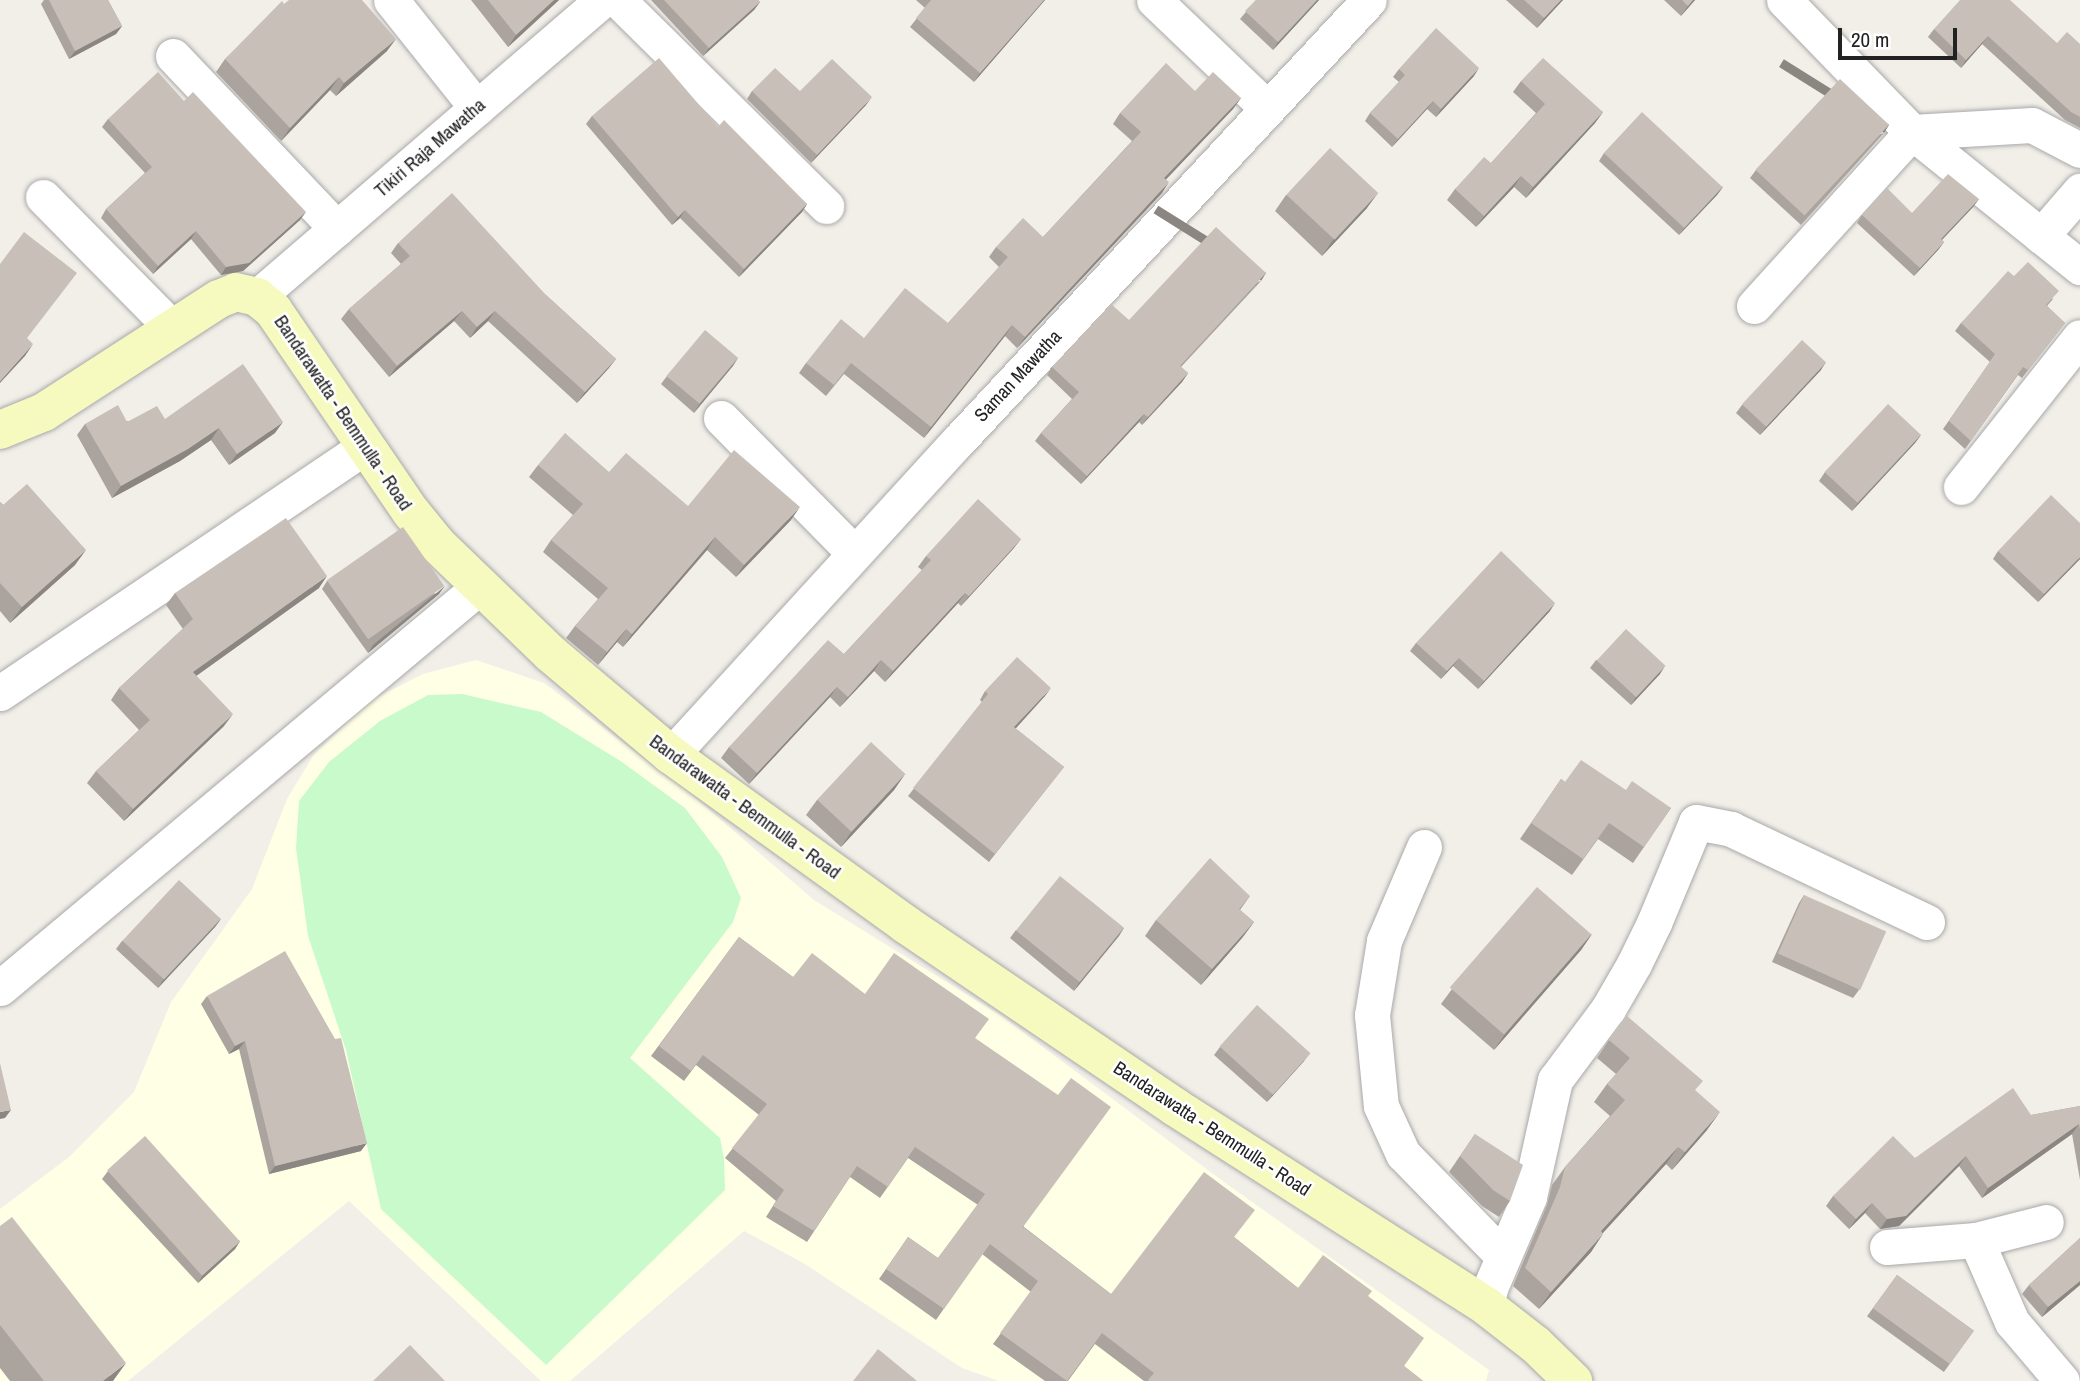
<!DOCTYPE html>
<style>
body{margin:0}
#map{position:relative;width:2080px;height:1381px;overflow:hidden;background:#f2efe9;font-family:"Archivo Narrow",sans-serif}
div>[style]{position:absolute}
.education>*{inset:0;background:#ffffe5}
.park>*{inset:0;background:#c8facc}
.roads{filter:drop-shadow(0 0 2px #a9a9a9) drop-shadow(0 0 2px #a9a9a9)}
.street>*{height:35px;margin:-17.5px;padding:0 17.5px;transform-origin:17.5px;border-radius:17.5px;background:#fff}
.secondary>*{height:38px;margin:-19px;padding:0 19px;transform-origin:19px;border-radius:19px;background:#f7fabf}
.wall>*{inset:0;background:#aba49e;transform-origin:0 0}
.shaded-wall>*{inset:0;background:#8b8681;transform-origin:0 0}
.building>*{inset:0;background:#c7bfb8;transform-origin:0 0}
span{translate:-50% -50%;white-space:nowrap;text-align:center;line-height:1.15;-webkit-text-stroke:5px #fff;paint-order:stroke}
.street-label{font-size:19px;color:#222}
.scale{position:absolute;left:1838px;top:28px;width:119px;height:32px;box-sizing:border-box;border:4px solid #222;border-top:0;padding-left:9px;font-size:21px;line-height:24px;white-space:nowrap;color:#222;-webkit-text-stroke:5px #fff;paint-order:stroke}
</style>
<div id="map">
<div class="education">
<i style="clip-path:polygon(476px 660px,544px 683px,692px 795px,814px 900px,1000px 1015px,1224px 1182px,1489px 1370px,1486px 1381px,999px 1381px,962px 1368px,805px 1264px,744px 1231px,570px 1381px,541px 1381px,349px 1201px,128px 1381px,0 1381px,0 1209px,69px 1157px,134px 1092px,171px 1002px,252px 889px,287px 799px,313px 756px,368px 702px,423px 674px)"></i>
</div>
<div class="park">
<i style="clip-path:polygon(462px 694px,541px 712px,622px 762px,685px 808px,722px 857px,741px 898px,733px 922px,630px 1058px,720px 1138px,724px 1159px,725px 1190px,546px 1365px,381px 1209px,346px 1050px,308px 936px,296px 848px,299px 801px,329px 762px,380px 721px,428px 695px)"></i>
</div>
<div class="roads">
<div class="street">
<i style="left:391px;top:0;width:138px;rotate:51.5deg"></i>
<i style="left:618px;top:0;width:293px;rotate:44.7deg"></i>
<i style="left:1154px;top:0;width:156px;rotate:43.7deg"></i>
<i style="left:1784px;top:0;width:184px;rotate:45.9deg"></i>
<i style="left:1912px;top:132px;width:120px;rotate:-3.3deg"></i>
<i style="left:2032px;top:125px;width:54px;rotate:27.5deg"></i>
<i style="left:173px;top:56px;width:238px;rotate:46.5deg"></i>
<i style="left:43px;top:197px;width:184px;rotate:45.4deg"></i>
<i style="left:2041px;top:236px;width:60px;rotate:-49.1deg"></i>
<i style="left:257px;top:297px;width:455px;rotate:-40.7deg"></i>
<i style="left:1754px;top:306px;width:235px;rotate:-47.8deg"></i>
<i style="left:1912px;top:132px;width:216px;rotate:38.8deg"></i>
<i style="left:721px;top:418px;width:190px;rotate:45.4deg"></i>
<i style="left:1961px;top:487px;width:191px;rotate:-51.6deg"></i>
<i style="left:0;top:693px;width:442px;rotate:-34deg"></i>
<i style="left:671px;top:755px;width:427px;rotate:-47.6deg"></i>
<i style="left:959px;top:440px;width:601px;rotate:-47.02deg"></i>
<i style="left:1424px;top:847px;width:102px;rotate:113.1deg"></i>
<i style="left:1384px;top:941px;width:75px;rotate:99.2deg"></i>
<i style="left:1372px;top:1015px;width:91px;rotate:84.4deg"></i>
<i style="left:1381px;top:1106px;width:53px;rotate:65.4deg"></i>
<i style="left:1403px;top:1154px;width:143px;rotate:45.6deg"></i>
<i style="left:0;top:988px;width:625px;rotate:-39.93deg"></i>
<i style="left:1976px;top:1240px;width:90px;rotate:66.3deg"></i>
<i style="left:2012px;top:1322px;width:77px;rotate:49.7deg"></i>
<i style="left:1887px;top:1247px;width:89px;rotate:-4.5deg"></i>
<i style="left:1976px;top:1240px;width:72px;rotate:-14.4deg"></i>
<i style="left:1486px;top:1306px;width:18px;rotate:-77deg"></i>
<i style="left:1490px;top:1288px;width:99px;rotate:-66.8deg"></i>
<i style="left:1529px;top:1197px;width:120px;rotate:-77.5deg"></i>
<i style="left:1555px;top:1080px;width:89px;rotate:-53.3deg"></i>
<i style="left:1608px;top:1009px;width:52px;rotate:-60deg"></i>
<i style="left:1634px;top:964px;width:46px;rotate:-64deg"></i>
<i style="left:1654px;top:923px;width:109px;rotate:-67.4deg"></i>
<i style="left:1696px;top:822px;width:36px;rotate:11deg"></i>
<i style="left:1731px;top:829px;width:217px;rotate:25.4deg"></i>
</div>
<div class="secondary">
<i style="left:0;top:430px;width:48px;rotate:-22.2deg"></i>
<i style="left:44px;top:412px;width:208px;rotate:-32.9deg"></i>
<i style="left:219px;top:299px;width:18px;rotate:-22deg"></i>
<i style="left:236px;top:292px;width:22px;rotate:13deg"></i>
<i style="left:257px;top:297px;width:21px;rotate:39deg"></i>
<i style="left:273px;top:310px;width:245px;rotate:55.7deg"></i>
<i style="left:411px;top:512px;width:41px;rotate:50.9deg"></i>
<i style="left:437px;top:544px;width:158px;rotate:44deg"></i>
<i style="left:551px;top:654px;width:157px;rotate:40.1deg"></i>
<i style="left:671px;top:755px;width:289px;rotate:35.8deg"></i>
<i style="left:905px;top:924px;width:326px;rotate:34.1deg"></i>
<i style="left:1175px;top:1107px;width:369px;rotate:32.6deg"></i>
<i style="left:1486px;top:1306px;width:63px;rotate:38deg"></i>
<i style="left:1536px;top:1345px;width:52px;rotate:44.2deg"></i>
</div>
</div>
<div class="wall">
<i style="clip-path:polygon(44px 0,108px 0,122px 26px,116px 34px,69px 59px,41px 4px)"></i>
<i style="clip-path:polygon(471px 0,559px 0,508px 47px)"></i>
<i style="clip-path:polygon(651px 0,758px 0,760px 2px,754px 10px,703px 56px)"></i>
<i style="clip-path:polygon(916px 0,1045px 0,974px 82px,910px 27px,925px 8px)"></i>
<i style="clip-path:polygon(1256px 0,1319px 0,1273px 50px,1240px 19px)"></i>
<i style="clip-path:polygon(1506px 0,1563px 0,1537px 28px)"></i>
<i style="clip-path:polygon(1664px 0,1695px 0,1681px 16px)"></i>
<i style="clip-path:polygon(284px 4px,387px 51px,336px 96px,330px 90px,281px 141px,216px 72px,225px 59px)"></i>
<i style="clip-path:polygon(1934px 29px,2057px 43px,2080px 44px,2080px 128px,2065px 120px,1982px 44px,1961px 68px,1928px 37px)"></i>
<i style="clip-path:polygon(1399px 69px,1474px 76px,1436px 117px,1427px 109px,1392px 147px,1365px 121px,1370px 113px,1399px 82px,1393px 77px)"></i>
<i style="clip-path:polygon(1521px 81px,1603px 112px,1595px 123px,1526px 198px,1514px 187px,1476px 227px,1447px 200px,1455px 189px,1491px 163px,1536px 113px,1513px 92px)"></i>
<i style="clip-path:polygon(752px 91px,800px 91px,866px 105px,811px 163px,747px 99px)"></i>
<i style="clip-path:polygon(1195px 91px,1241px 98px,1233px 109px,1166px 179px,1162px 193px,1017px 348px,1005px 336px,924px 438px,844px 374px,826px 396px,799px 373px,806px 363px,864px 338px,948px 323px,999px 267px,989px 257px,996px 247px,1043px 237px,1132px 141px,1113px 124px,1120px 113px)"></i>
<i style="clip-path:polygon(184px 101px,300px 220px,243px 271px,221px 275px,191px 239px,153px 274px,101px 218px,106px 209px,145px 173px,102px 127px,108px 119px)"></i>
<i style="clip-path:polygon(592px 116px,718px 127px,807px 204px,802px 212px,739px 277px,680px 218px,672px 225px,586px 124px)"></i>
<i style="clip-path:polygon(1884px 133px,1801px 225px,1750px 178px,1756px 170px)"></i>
<i style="clip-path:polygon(1604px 153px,1723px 187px,1717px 195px,1679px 235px,1599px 161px)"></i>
<i style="clip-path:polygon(1286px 195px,1367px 208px,1322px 256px,1275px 211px)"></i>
<i style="clip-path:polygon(1979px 199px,1973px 207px,1942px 240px,1944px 242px,1938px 250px,1914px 276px,1857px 223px,1862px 215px,1912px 213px)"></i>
<i style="clip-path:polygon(398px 243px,546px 295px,616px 359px,608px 369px,577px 403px,488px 321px,470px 338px,454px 321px,389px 377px,341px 319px,349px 309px,401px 264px,391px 253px)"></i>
<i style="clip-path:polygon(2014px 276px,2053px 299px,2047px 306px,2065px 323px,2022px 378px,2018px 375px,1965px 449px,1943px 429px,1990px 362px,1955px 331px,1961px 323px)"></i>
<i style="clip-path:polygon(1261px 281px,1181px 367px,1188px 373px,1182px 382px,1142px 425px,1139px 422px,1081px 484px,1035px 441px,1041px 433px,1072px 399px,1047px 375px,1052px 367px,1129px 320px)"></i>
<i style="clip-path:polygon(738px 358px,694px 413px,661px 384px,667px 376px)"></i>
<i style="clip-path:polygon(1821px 370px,1760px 435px,1736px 413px,1742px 405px)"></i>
<i style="clip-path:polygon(165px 419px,275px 433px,229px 465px,211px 440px,180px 461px,112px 498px,77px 435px,85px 424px)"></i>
<i style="clip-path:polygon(1921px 435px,1915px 443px,1852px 511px,1819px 481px,1825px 472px)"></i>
<i style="clip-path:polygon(538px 465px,609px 472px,688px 506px,791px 520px,736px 577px,707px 550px,623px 647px,617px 642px,598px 665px,566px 638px,575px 626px,598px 599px,543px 552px,551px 540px,573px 515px,529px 477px)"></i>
<i style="clip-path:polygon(0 502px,75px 565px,10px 623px,0 611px)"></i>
<i style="clip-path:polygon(1021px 539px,1013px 549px,961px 606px,958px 603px,885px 682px,874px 671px,840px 707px,830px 697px,749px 784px,721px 758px,729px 747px,844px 654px,922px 570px,918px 567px,926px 556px)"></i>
<i style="clip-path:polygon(1998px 551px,2080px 559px,2038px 602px,1993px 559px)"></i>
<i style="clip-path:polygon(327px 581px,439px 594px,368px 653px,322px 589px)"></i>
<i style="clip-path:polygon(319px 588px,196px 676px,224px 726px,124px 821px,87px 783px,96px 771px,139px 730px,111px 700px,119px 688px,183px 629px,166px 605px,175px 593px)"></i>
<i style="clip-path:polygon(1550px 611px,1478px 689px,1453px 666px,1441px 679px,1410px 651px,1416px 643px)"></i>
<i style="clip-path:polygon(1596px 660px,1660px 674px,1631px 705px,1590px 668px)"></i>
<i style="clip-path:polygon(985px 691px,1045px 696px,1015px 728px,1064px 767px,989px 862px,908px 796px,982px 702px,980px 700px)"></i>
<i style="clip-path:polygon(905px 774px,894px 790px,841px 847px,806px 815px,817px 800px)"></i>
<i style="clip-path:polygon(1561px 779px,1565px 782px,1626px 790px,1671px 808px,1633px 863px,1598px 839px,1572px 875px,1520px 839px)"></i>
<i style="clip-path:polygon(1804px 895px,1859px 990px,1853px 998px,1772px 962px,1799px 903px)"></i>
<i style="clip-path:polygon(1250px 896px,1240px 910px,1254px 922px,1242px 938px,1201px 985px,1145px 936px,1156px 920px)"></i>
<i style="clip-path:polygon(221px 919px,215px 927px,158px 988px,116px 949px,122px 941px)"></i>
<i style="clip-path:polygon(1124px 928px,1074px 991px,1010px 938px,1016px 930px)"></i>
<i style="clip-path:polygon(1592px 934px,1581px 950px,1494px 1050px,1441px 1004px,1452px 989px)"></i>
<i style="clip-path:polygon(739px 937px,793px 977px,865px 994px,975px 1038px,1024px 1227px,1111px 1294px,1234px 1237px,1298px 1288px,1368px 1296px,1404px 1366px,1423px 1381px,1144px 1381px,1095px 1344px,1068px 1381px,1045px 1381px,993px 1344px,1031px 1292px,982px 1254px,936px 1320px,879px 1279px,908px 1237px,938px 1258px,978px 1205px,908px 1158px,880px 1198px,850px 1177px,807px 1242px,766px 1217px,776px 1201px,725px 1158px,759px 1115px,696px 1065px,684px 1081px,651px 1056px)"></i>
<i style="clip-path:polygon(207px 996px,361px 1151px,269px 1174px,239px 1049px,229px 1054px,201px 1004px)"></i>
<i style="clip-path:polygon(1609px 1040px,1696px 1091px,1707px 1130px,1672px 1170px,1666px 1164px,1603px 1233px,1591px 1252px,1539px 1309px,1513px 1286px,1547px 1205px,1552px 1185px,1565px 1167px,1610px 1116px,1594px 1102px,1607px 1084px,1616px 1074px,1597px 1058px)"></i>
<i style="clip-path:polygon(1220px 1047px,1304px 1061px,1267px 1102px,1214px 1055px)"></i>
<i style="clip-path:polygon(2080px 1106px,2080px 1180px,2072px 1134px,1982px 1198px,1959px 1166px,1899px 1226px,1880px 1229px,1865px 1213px,1849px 1229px,1826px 1206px,1833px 1196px,1915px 1158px,2031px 1115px)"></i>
<i style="clip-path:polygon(1475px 1134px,1510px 1201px,1499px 1217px,1482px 1206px,1449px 1172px)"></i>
<i style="clip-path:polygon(108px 1171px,240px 1241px,235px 1249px,198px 1283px,102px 1179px)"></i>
<i style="clip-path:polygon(0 1226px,113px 1381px,10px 1381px,0 1368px)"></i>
<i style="clip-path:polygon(2080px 1238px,2080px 1285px,2042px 1317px,2022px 1294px,2029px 1285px)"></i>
<i style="left:1897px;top:1275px;width:95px;height:51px;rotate:36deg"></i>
</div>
<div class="shaded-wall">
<i style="clip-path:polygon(554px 0,559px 0,508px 47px,516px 35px)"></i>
<i style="clip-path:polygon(1044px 0,1045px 0,974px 82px,980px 73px)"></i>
<i style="clip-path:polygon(1317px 0,1319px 0,1273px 50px,1278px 42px)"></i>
<i style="clip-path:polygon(1561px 0,1563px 0,1537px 28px,1544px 18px)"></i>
<i style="clip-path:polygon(1693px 0,1695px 0,1681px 16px,1688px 6px)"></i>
<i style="clip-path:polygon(760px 2px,754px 10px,703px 56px,709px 48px)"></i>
<i style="clip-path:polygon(122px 26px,116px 34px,69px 59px,75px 51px)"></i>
<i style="clip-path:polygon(1988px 36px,1982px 44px,1961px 68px,1966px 60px)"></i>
<i style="clip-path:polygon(396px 39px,387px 51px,336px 96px,344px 83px)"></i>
<i style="clip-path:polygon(1479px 68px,1474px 76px,1436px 117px,1441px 109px)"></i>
<i style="clip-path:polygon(339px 77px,330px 90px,281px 141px,290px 128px)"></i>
<i style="clip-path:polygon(872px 97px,866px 105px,811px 163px,817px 155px)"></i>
<i style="clip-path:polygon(1241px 98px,1233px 109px,1157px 189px,1164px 178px)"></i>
<i style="clip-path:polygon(1433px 101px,1427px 109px,1392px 147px,1398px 139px)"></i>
<i style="clip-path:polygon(1603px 112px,1595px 123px,1526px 198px,1533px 187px)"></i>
<i style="left:1889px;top:125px;width:9px;height:124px;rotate:122deg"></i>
<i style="clip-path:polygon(1521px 176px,1514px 187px,1476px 227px,1484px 216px)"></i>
<i style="clip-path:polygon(1169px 182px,1162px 193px,1017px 348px,1025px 337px)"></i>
<i style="clip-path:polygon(1723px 187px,1717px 195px,1679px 235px,1685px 227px)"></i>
<i style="clip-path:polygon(1378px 193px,1367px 208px,1322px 256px,1333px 240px)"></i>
<i style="clip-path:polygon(1979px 199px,1973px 207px,1935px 247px,1941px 239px)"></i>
<i style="clip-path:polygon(807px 204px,802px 212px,739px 277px,744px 269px)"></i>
<i style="clip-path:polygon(685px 210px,680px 218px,672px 225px,678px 217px)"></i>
<i style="clip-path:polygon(306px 212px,300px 220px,243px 271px,221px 275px,226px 267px)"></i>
<i style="clip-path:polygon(196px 231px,191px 239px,153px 274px,158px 266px)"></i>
<i style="clip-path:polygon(1944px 242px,1938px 250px,1914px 276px,1920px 268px)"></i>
<i style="left:1266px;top:273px;width:9px;height:127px;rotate:122deg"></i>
<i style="clip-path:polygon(462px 311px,454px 321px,389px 377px,397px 366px)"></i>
<i style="clip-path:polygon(495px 311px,488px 321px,470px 338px,477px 327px)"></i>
<i style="clip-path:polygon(1012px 325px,1005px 336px,924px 438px,931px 427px)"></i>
<i style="clip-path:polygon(33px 344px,25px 356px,0 383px,0 381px)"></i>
<i style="clip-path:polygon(738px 358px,733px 366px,694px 413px,699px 405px)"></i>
<i style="clip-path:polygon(616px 359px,608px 369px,577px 403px,585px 392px)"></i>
<i style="clip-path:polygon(1826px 362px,1821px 370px,1760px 435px,1766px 427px)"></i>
<i style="clip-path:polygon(1188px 373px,1182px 382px,1142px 425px,1148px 417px)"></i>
<i style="clip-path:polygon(1144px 414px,1139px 422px,1081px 484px,1087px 476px)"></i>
<i style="clip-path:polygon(283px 422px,275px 433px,229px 465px,237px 454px)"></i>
<i style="clip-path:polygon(219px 428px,211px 440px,180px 461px,112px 498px,121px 486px)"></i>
<i style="clip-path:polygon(1921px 435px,1915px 443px,1852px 511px,1858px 503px)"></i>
<i style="clip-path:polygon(800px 507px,791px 520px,736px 577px,744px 565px)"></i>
<i style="clip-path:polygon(715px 537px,707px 550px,623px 647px,632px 634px)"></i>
<i style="clip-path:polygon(1021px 539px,1013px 549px,961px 606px,969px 596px)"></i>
<i style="clip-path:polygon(86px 550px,75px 565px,10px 623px,22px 607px)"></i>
<i style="clip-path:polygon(2080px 557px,2080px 559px,2038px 602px,2044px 594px)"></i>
<i style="clip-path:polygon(327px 576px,319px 588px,185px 684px,193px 672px)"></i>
<i style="clip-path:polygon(445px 586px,439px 594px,368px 653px,373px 645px)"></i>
<i style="clip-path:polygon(965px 593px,958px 603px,885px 682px,893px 671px)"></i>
<i style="clip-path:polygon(1555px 603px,1550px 611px,1478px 689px,1484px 681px)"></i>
<i style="clip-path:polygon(626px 629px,617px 642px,598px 665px,607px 652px)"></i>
<i style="clip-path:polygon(1459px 658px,1453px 666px,1441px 679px,1447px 671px)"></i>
<i style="clip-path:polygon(881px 660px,874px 671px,840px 707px,848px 697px)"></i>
<i style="clip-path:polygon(1665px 666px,1660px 674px,1631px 705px,1636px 697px)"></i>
<i style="clip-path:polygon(837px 687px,830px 697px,749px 784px,757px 773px)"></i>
<i style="clip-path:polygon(1051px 688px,1045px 696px,1009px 736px,1014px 727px)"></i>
<i style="clip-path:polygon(233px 714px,224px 726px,124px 821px,133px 809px)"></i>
<i style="clip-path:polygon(905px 774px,894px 790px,841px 847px,852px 831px)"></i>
<i style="clip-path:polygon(221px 919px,215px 927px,158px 988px,163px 980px)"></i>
<i style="clip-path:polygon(1254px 922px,1242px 938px,1201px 985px,1212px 969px)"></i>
<i style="clip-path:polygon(1124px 928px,1119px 936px,1074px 991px,1079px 983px)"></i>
<i style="clip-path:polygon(1592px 934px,1581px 950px,1494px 1050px,1505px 1034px)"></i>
<i style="clip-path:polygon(245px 1041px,239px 1049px,229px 1054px,235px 1046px)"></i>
<i style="clip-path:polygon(1310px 1053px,1304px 1061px,1267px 1102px,1273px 1094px)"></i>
<i style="clip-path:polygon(11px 1110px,5px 1118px,0 1119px,0 1112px)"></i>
<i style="clip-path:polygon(1720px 1112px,1707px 1130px,1672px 1170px,1685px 1152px)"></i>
<i style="clip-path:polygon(2079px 1124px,2072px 1134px,1982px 1198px,1988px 1188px)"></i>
<i style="clip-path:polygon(367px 1143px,361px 1151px,269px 1174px,275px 1166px)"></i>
<i style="clip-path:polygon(1678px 1147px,1666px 1164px,1588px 1249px,1601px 1231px)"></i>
<i style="clip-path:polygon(1966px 1156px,1959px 1166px,1899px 1226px,1880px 1229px,1887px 1219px)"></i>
<i style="clip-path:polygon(1872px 1203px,1865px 1213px,1849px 1229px,1856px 1219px)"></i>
<i style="clip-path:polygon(1603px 1234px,1591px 1252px,1539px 1309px,1551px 1292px)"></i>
<i style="clip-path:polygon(240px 1241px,235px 1249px,198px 1283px,203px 1275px)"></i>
<i style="clip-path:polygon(2080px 1281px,2080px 1285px,2042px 1317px,2048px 1307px)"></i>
<i style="clip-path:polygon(126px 1363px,113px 1381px,103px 1381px)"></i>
</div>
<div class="building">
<i style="clip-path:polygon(49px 0,108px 0,122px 26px,75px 51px)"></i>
<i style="clip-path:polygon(289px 0,362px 0,396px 39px,344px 83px,339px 77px,290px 128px,225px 59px,282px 1px,284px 4px)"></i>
<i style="clip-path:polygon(488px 0,554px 0,516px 35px)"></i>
<i style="clip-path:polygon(664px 0,758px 0,760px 2px,709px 48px)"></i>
<i style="clip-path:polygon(931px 0,1044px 0,980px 73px,916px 18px)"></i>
<i style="clip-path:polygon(1256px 0,1317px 0,1278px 42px,1245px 11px)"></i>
<i style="clip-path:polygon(1524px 0,1561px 0,1544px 18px)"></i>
<i style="clip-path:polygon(1682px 0,1693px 0,1688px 6px)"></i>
<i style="clip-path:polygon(1960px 0,2010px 0,2057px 43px,2067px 32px,2080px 44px,2080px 117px,2071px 112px,1988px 36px,1966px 60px,1934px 29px)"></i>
<i style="clip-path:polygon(1436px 28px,1479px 68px,1441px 109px,1433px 101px,1398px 139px,1370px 113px,1405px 75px,1399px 69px)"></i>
<i style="clip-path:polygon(659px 58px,718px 127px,724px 120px,807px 204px,744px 269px,685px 210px,678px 217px,592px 116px)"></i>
<i style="clip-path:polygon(1543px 58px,1603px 112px,1533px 187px,1521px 176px,1484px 216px,1455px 189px,1484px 157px,1491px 163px,1545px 104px,1521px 81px)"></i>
<i style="clip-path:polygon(832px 59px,872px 97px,817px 155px,752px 91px,775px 68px,800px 91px)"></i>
<i style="clip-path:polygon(1166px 63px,1195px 91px,1213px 72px,1241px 98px,1164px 178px,1169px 182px,1025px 337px,1012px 325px,931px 427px,851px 363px,834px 385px,806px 363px,841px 319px,864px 338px,905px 288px,948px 323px,1008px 257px,996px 247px,1023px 218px,1043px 237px,1141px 132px,1120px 113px)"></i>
<i style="clip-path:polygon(158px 72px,184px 101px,193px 92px,306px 212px,249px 263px,226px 267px,196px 231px,158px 266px,106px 209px,152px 167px,108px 119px)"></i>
<i style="left:1840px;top:79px;width:67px;height:124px;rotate:43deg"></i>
<i style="left:1642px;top:112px;width:110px;height:56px;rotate:43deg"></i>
<i style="left:1330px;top:148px;width:66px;height:64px;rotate:43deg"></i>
<i style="clip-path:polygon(1948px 174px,1979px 199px,1941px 239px,1944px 242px,1920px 268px,1862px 215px,1887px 188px,1912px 213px)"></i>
<i style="clip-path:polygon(452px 193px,546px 295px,616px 359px,585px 392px,495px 311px,477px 327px,462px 311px,397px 366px,349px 309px,410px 256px,398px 243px)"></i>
<i style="clip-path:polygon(1216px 227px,1266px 273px,1180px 366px,1188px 373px,1148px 417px,1144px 414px,1087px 476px,1041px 433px,1079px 392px,1052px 367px,1111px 304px,1129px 320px)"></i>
<i style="clip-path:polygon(24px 232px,77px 273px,27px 338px,33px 344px,0 381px,0 264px)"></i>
<i style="clip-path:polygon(2028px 262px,2059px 291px,2046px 305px,2065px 323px,2028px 370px,2023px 367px,1971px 441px,1949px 421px,1995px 354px,1961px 323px,2008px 271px,2014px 276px)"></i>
<i style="left:705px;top:330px;width:43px;height:60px;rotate:40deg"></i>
<i style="left:1802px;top:340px;width:33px;height:88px;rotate:43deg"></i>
<i style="clip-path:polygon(243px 364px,283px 422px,237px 454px,219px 428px,188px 449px,121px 486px,85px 424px,118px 405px,127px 422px,157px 406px,165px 419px)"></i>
<i style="left:1888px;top:404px;width:45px;height:93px;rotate:43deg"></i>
<i style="clip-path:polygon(565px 433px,609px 472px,626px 453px,688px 506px,734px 450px,800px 507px,744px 565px,715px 537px,632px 634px,626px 629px,607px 652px,575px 626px,608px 588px,551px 540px,583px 504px,538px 465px)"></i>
<i style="clip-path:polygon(27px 484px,86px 550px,22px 607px,0 583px,0 502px,3px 505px)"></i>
<i style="clip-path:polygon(2051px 495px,2080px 523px,2080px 557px,2044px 594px,1998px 551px)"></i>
<i style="clip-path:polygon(978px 499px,1021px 539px,969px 596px,965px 593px,893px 671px,881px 660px,848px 697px,837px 687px,757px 773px,729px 747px,828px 640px,844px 654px,931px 560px,926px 556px)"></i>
<i style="clip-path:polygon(286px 518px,327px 576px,193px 672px,233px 714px,133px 809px,96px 771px,150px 720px,119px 688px,193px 619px,175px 593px)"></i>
<i style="left:403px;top:527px;width:72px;height:93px;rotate:55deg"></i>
<i style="clip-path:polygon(1501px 551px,1555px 603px,1484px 681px,1459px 658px,1447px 671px,1416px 643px)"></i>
<i style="left:1626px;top:629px;width:54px;height:43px;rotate:43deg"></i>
<i style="clip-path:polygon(1017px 657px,1051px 688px,1014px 727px,1064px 767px,995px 854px,913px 788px,988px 694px,985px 691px)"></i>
<i style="left:871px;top:742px;width:47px;height:79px;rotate:43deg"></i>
<i style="clip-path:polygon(1581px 760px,1626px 790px,1632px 781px,1671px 808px,1644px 847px,1609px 823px,1583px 859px,1531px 823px,1561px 779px,1565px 782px)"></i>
<i style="clip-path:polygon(1210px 858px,1250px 896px,1239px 909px,1254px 922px,1212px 969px,1156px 920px)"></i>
<i style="left:1060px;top:876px;width:82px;height:70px;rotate:39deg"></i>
<i style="left:179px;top:880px;width:57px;height:83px;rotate:43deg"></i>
<i style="left:1537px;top:887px;width:72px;height:133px;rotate:41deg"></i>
<i style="left:1804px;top:895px;width:90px;height:64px;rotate:24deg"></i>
<i style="clip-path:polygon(739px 937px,793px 977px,812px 953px,865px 994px,894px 953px,989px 1019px,975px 1038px,1058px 1095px,1071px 1078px,1111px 1107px,1023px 1227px,1111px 1294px,1204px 1172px,1255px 1210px,1234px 1237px,1298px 1288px,1323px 1255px,1372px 1291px,1368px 1296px,1424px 1338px,1404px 1366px,1423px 1381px,1149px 1381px,1148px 1380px,1154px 1373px,1102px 1333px,1067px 1381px,1000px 1333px,1038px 1281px,990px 1244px,944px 1309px,886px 1269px,908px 1237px,938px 1258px,985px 1194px,915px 1147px,888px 1187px,857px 1166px,814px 1231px,773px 1206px,784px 1190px,732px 1148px,767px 1104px,703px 1055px,691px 1071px,659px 1046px)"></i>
<i style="clip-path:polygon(285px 951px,335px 1039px,341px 1038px,367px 1143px,275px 1166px,245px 1041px,235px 1046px,207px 996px)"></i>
<i style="left:1257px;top:1005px;width:72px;height:56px;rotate:42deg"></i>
<i style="clip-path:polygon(1627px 1016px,1703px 1081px,1695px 1090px,1720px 1112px,1685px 1152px,1678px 1147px,1601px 1231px,1603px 1234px,1551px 1292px,1525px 1268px,1560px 1187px,1565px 1167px,1625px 1100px,1607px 1084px,1630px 1058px,1609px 1040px)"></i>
<i style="clip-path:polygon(0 1063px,11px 1110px,0 1112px)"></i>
<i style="clip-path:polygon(2013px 1088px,2031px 1115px,2080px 1106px,2080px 1129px,2079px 1124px,1988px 1188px,1966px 1156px,1906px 1216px,1887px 1219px,1872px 1203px,1856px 1219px,1833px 1196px,1893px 1136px,1915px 1158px)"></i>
<i style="clip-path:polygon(1475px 1134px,1523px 1165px,1510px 1201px,1493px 1190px,1460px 1156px)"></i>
<i style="left:145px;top:1136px;width:142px;height:51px;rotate:48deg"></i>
<i style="clip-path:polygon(12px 1217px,126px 1363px,103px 1381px,44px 1381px,0 1325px,0 1226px)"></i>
<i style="clip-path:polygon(2080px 1238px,2080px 1281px,2048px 1307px,2029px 1285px)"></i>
<i style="left:1897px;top:1275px;width:95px;height:41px;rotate:36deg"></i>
<i style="clip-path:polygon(410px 1345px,445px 1381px,373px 1381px)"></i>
<i style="clip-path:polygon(878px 1349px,917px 1381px,853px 1381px)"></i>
</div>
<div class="street-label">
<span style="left:430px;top:148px;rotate:-41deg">Tikiri Raja Mawatha</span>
<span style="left:1018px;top:376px;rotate:-47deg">Saman Mawatha</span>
<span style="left:343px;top:413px;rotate:56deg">Bandarawatta - Bemmulla - Road</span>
<span style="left:745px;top:807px;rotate:36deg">Bandarawatta - Bemmulla - Road</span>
<span style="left:1212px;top:1129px;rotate:33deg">Bandarawatta - Bemmulla - Road</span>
</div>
<div class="scale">20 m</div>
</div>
